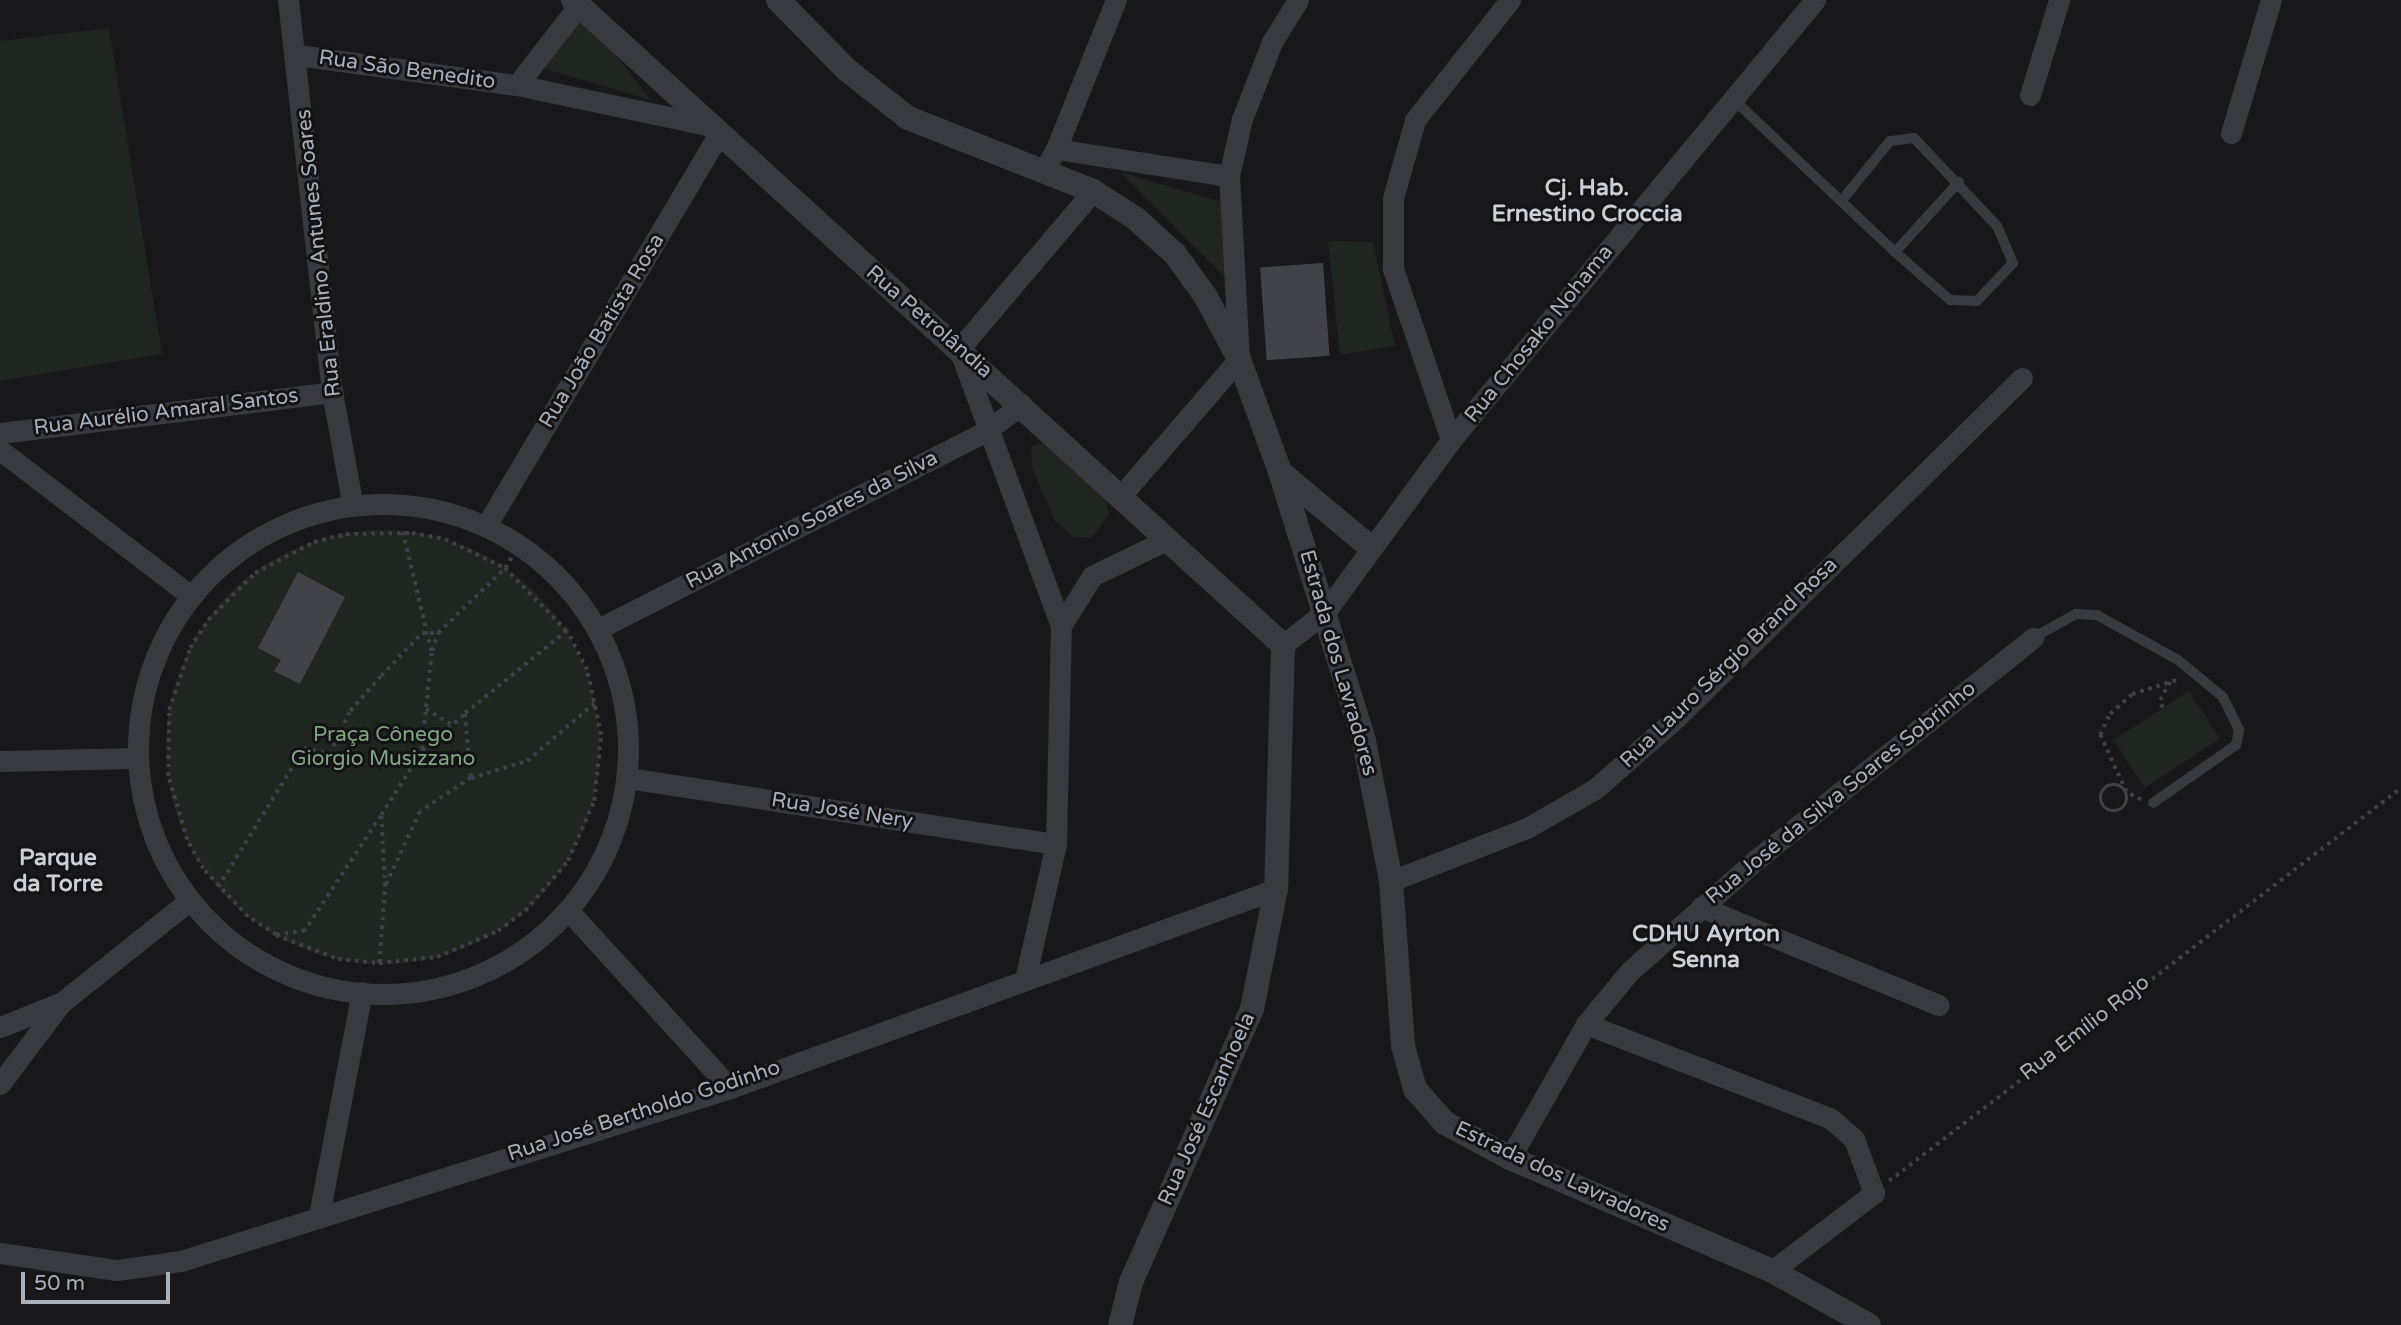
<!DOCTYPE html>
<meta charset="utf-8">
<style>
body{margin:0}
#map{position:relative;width:2401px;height:1325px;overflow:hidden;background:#18181b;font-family:"Varela Round",sans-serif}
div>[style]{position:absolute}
.green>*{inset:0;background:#1e261f;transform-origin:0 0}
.round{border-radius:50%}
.building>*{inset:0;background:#424348;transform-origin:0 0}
.path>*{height:3.5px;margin-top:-1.75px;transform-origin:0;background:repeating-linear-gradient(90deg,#3f4147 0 3.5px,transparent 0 8.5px)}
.path>.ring{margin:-1.75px;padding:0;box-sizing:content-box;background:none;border:3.5px solid #3f4147;border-radius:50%}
.service>*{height:10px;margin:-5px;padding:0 5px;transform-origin:5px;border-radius:5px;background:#393a40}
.minor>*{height:21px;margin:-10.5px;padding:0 10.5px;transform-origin:10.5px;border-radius:10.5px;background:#393a40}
.minor>.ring{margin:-10.5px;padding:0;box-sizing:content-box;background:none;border:21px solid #393a40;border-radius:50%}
.tertiary>*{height:24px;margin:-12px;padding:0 12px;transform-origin:12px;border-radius:12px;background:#393a40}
span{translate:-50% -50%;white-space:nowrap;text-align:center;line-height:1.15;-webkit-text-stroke:6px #131316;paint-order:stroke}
.street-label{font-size:21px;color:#aab0bb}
.park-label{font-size:21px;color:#81a681}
.neighbourhood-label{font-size:23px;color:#cbcfd6;font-weight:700}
.scale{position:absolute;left:21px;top:1272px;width:149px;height:32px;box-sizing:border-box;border:4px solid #aab0bb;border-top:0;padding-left:9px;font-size:21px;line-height:24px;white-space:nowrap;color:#aab0bb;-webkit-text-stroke:5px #131316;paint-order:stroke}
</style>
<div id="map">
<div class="green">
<i style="clip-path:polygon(581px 10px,651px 100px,535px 66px)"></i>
<i style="clip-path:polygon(109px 28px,162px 354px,0 381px,0 41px)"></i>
<i style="clip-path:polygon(1120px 172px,1221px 202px,1230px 283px)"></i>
<i style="clip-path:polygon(1328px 241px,1373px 242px,1395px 346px,1340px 355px)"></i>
<i style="clip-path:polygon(1037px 444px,1056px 444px,1105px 497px,1109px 515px,1091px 538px,1073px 537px,1055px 521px,1032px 468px,1031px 447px)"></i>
<i class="round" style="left:166px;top:530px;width:434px;height:434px"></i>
<i style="left:2189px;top:691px;width:57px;height:90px;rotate:57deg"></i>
</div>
<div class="building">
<i style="left:1323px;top:263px;width:93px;height:63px;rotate:86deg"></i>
<i style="clip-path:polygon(298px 572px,345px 597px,300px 684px,274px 671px,281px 660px,258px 648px)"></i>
</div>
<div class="path">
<i style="left:403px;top:532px;width:124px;rotate:76.5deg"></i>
<i style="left:432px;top:653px;width:98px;rotate:95.9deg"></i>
<i style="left:432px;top:651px;width:19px;rotate:-72deg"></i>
<i style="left:2162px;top:708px;width:8px;rotate:-104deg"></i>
<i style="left:2160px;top:700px;width:21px;rotate:-61deg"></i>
<i style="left:426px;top:709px;width:29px;rotate:31deg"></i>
<i style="left:471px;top:778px;width:59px;rotate:-16.9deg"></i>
<i style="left:527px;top:761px;width:89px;rotate:-40.5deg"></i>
<i class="ring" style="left:2101px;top:785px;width:22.5px;height:22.5px"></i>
<i style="left:2141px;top:800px;width:17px;rotate:-152deg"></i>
<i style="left:2126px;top:792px;width:63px;rotate:-114.5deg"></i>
<i style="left:2100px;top:735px;width:23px;rotate:-65deg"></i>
<i style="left:2110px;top:714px;width:30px;rotate:-42deg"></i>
<i style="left:2132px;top:694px;width:47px;rotate:-17.3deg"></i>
<i style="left:381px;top:815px;width:76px;rotate:-57.4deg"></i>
<i style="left:422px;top:751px;width:57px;rotate:-40.7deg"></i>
<i style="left:465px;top:714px;width:64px;rotate:84.6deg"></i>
<i style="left:471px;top:778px;width:61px;rotate:146.3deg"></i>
<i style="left:420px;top:812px;width:81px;rotate:115deg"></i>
<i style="left:218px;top:887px;width:163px;rotate:-58.3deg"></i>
<i style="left:304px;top:748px;width:27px;rotate:13deg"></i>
<i style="left:330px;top:754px;width:47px;rotate:-65.1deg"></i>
<i style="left:350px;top:711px;width:47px;rotate:-48.5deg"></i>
<i style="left:381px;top:676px;width:59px;rotate:-46.4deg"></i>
<i style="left:422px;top:633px;width:16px"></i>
<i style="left:438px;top:633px;width:93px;rotate:-44.1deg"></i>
<i style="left:505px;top:568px;width:88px;rotate:45.5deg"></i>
<i style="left:567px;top:631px;width:132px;rotate:140.9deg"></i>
<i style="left:276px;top:935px;width:33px;rotate:-147deg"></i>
<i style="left:248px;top:917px;width:66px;rotate:-133.2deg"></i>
<i style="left:203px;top:869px;width:33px;rotate:-119deg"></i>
<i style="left:187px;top:840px;width:67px;rotate:-106.5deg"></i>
<i style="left:168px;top:776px;width:66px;rotate:-89.1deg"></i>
<i style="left:169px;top:710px;width:65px;rotate:-71.3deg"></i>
<i style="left:190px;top:648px;width:33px;rotate:-57deg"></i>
<i style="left:208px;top:620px;width:66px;rotate:-45deg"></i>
<i style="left:255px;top:573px;width:67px;rotate:-27.7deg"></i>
<i style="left:314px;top:542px;width:33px;rotate:-14deg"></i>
<i style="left:346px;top:534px;width:66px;rotate:-0.9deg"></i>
<i style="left:412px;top:533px;width:34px;rotate:10deg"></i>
<i style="left:445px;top:539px;width:67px;rotate:25.8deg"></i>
<i style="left:505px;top:568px;width:27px;rotate:-59deg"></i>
<i style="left:379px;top:963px;width:76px;rotate:-85.5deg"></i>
<i style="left:385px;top:887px;width:71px;rotate:-93.2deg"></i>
<i style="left:381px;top:816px;width:138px;rotate:123.5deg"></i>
<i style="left:305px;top:931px;width:29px;rotate:172deg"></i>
<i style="left:276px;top:935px;width:66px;rotate:21.2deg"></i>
<i style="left:338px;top:959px;width:41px;rotate:5.6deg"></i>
<i style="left:379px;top:963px;width:58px;rotate:-5.9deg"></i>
<i style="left:437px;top:957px;width:66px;rotate:-23.1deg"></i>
<i style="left:498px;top:931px;width:34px;rotate:-37deg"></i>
<i style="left:525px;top:911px;width:66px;rotate:-49.3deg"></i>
<i style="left:568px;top:861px;width:65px;rotate:-66.6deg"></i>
<i style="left:594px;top:801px;width:66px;rotate:-83.9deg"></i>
<i style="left:601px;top:735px;width:66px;rotate:-102.2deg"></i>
<i style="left:587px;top:670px;width:44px;rotate:-117.1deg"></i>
<i style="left:1889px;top:1181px;width:645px;rotate:-37.51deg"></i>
</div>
<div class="service">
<i style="left:1733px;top:99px;width:223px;rotate:43.4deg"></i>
<i style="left:1895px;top:252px;width:73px;rotate:41.1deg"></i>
<i style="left:1950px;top:300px;width:27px;rotate:2deg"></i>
<i style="left:1977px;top:301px;width:52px;rotate:-46.5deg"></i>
<i style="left:2013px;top:263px;width:40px;rotate:-113.4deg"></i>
<i style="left:1997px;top:226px;width:121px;rotate:-133.3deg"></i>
<i style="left:1914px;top:138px;width:24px;rotate:173deg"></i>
<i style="left:1890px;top:141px;width:76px;rotate:129.1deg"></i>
<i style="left:1895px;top:252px;width:95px;rotate:-47.6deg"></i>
<i style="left:2033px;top:638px;width:49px;rotate:-29.2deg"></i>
<i style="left:2076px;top:614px;width:21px;rotate:3deg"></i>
<i style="left:2097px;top:615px;width:93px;rotate:29.1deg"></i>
<i style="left:2178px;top:660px;width:58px;rotate:39.4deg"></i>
<i style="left:2223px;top:697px;width:37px;rotate:64deg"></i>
<i style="left:2239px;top:730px;width:15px;rotate:101deg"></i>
<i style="left:2236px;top:745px;width:101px;rotate:145.1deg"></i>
</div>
<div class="minor">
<i style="left:288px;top:0;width:394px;rotate:83.6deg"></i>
<i style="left:332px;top:392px;width:116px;rotate:79.6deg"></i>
<i style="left:297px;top:55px;width:222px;rotate:7.8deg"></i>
<i style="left:517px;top:85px;width:193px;rotate:11.9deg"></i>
<i style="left:517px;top:85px;width:101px;rotate:-52.2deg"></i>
<i style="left:2030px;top:95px;width:99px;rotate:-73deg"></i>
<i style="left:2231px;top:133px;width:139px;rotate:-73.3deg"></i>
<i style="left:1056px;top:149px;width:161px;rotate:-68.1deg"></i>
<i style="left:1044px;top:170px;width:24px;rotate:-60deg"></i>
<i style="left:1056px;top:149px;width:175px;rotate:8.9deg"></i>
<i style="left:0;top:433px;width:335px;rotate:-7deg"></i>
<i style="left:1451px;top:440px;width:181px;rotate:-108.7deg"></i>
<i style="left:1393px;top:269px;width:71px;rotate:-90deg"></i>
<i style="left:1393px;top:198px;width:81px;rotate:-74.2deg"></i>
<i style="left:1415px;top:120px;width:153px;rotate:-51.6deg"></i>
<i style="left:0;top:450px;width:240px;rotate:37.4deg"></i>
<i style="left:1119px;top:498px;width:184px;rotate:-49.2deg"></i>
<i style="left:1239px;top:359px;width:183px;rotate:-93.1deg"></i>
<i style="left:1229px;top:176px;width:58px;rotate:-77.2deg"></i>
<i style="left:1242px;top:119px;width:83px;rotate:-68.7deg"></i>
<i style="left:1272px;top:42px;width:49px;rotate:-58.2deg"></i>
<i class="ring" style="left:138px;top:504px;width:469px;height:469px"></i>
<i style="left:486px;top:526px;width:455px;rotate:-59.3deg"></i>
<i style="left:1061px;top:626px;width:59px;rotate:-58.2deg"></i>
<i style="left:1092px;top:576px;width:82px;rotate:-25.9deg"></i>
<i style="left:598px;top:629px;width:434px;rotate:-27deg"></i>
<i style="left:985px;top:432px;width:46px;rotate:-37.1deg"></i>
<i style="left:1283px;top:645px;width:55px;rotate:-38.3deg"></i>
<i style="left:1326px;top:611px;width:212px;rotate:-53.8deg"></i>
<i style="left:1451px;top:440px;width:571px;rotate:-50.4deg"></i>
<i style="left:0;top:761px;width:138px;rotate:-1.2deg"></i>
<i style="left:628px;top:778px;width:433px;rotate:8.8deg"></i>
<i style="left:1391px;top:881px;width:146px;rotate:-21.3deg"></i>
<i style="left:1527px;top:828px;width:78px;rotate:-29.8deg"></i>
<i style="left:1595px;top:789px;width:108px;rotate:-41.2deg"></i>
<i style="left:1676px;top:718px;width:485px;rotate:-44.5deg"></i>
<i style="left:1701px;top:907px;width:257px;rotate:22.4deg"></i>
<i style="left:568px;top:910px;width:241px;rotate:47.7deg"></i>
<i style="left:1026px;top:975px;width:134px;rotate:-77.1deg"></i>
<i style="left:1056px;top:844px;width:218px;rotate:-88.7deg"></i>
<i style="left:1061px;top:626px;width:295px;rotate:-110.2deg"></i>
<i style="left:959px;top:349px;width:207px;rotate:-49.7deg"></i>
<i style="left:1586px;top:1024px;width:261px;rotate:21.1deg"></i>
<i style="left:1830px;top:1118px;width:32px;rotate:41deg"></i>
<i style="left:1854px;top:1139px;width:58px;rotate:69.7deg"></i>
<i style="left:1874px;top:1193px;width:128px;rotate:142.6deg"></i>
<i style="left:0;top:1027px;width:65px;rotate:-21.8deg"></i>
<i style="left:0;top:1084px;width:101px;rotate:-53deg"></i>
<i style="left:61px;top:1003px;width:165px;rotate:-38.6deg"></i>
<i style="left:1510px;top:1158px;width:154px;rotate:-60.4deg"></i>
<i style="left:1586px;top:1024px;width:69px;rotate:-50.3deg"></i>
<i style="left:1630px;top:971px;width:169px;rotate:-41.4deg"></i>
<i style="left:1757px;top:859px;width:354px;rotate:-38.7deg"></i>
<i style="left:319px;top:1215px;width:227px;rotate:-79.1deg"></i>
<i style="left:0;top:1253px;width:118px;rotate:8.3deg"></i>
<i style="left:117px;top:1270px;width:65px;rotate:-8deg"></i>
<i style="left:181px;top:1261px;width:576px;rotate:-17.49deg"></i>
<i style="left:730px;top:1088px;width:581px;rotate:-20.03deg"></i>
</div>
<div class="tertiary">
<i style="left:573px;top:0;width:959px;rotate:42.25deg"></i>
<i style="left:1283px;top:645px;width:244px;rotate:91.6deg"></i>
<i style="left:1276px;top:889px;width:122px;rotate:101.3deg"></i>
<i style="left:1252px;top:1009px;width:299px;rotate:113.9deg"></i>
<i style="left:1131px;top:1282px;width:44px;rotate:104.3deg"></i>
<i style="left:778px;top:0;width:98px;rotate:45.4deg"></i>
<i style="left:847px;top:70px;width:78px;rotate:38.2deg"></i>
<i style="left:908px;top:118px;width:199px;rotate:21.5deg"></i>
<i style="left:1093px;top:191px;width:50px;rotate:32.7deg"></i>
<i style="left:1135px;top:218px;width:54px;rotate:42deg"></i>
<i style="left:1175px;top:254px;width:53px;rotate:54.2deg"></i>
<i style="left:1206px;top:297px;width:70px;rotate:62deg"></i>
<i style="left:1239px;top:359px;width:117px;rotate:70deg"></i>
<i style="left:1279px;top:469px;width:285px;rotate:72.6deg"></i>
<i style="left:1364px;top:741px;width:143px;rotate:79.1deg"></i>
<i style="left:1391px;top:881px;width:165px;rotate:85.8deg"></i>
<i style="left:1403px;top:1046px;width:45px;rotate:74.4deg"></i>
<i style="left:1415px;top:1089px;width:45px;rotate:48.6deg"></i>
<i style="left:1445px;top:1123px;width:74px;rotate:28.3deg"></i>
<i style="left:1510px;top:1158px;width:285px;rotate:23.3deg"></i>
<i style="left:1772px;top:1271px;width:111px;rotate:29.1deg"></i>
<i style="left:1285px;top:476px;width:111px;rotate:39.9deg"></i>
</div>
<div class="street-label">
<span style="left:407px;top:70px;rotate:8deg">Rua São Benedito</span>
<span style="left:319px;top:253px;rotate:-96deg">Rua Eraldino Antunes Soares</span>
<span style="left:929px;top:322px;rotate:41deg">Rua Petrolândia</span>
<span style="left:602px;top:331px;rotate:-59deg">Rua João Batista Rosa</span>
<span style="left:1539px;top:334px;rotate:-51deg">Rua Chosako Nohama</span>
<span style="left:166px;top:412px;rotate:-7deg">Rua Aurélio Amaral Santos</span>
<span style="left:812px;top:520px;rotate:-27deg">Rua Antonio Soares da Silva</span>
<span style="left:1338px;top:663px;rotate:74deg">Estrada dos Lavradores</span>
<span style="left:1729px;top:663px;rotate:-44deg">Rua Lauro Sérgio Brand Rosa</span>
<span style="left:1841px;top:793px;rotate:-39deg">Rua José da Silva Soares Sobrinho</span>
<span style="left:842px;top:811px;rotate:9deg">Rua José Nery</span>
<span style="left:2085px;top:1028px;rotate:-38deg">Rua Emílio Rojo</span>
<span style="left:1207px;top:1109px;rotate:-66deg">Rua José Escanhoela</span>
<span style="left:644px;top:1111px;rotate:-18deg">Rua José Bertholdo Godinho</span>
<span style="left:1562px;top:1177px;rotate:25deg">Estrada dos Lavradores</span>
</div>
<div class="park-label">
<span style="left:383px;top:747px">Praça Cônego<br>Giorgio Musizzano</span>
</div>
<div class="neighbourhood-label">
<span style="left:1587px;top:201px">Cj. Hab.<br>Ernestino Croccia</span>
<span style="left:58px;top:871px">Parque<br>da Torre</span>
<span style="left:1706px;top:947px">CDHU Ayrton<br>Senna</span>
</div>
<div class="scale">50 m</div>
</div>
